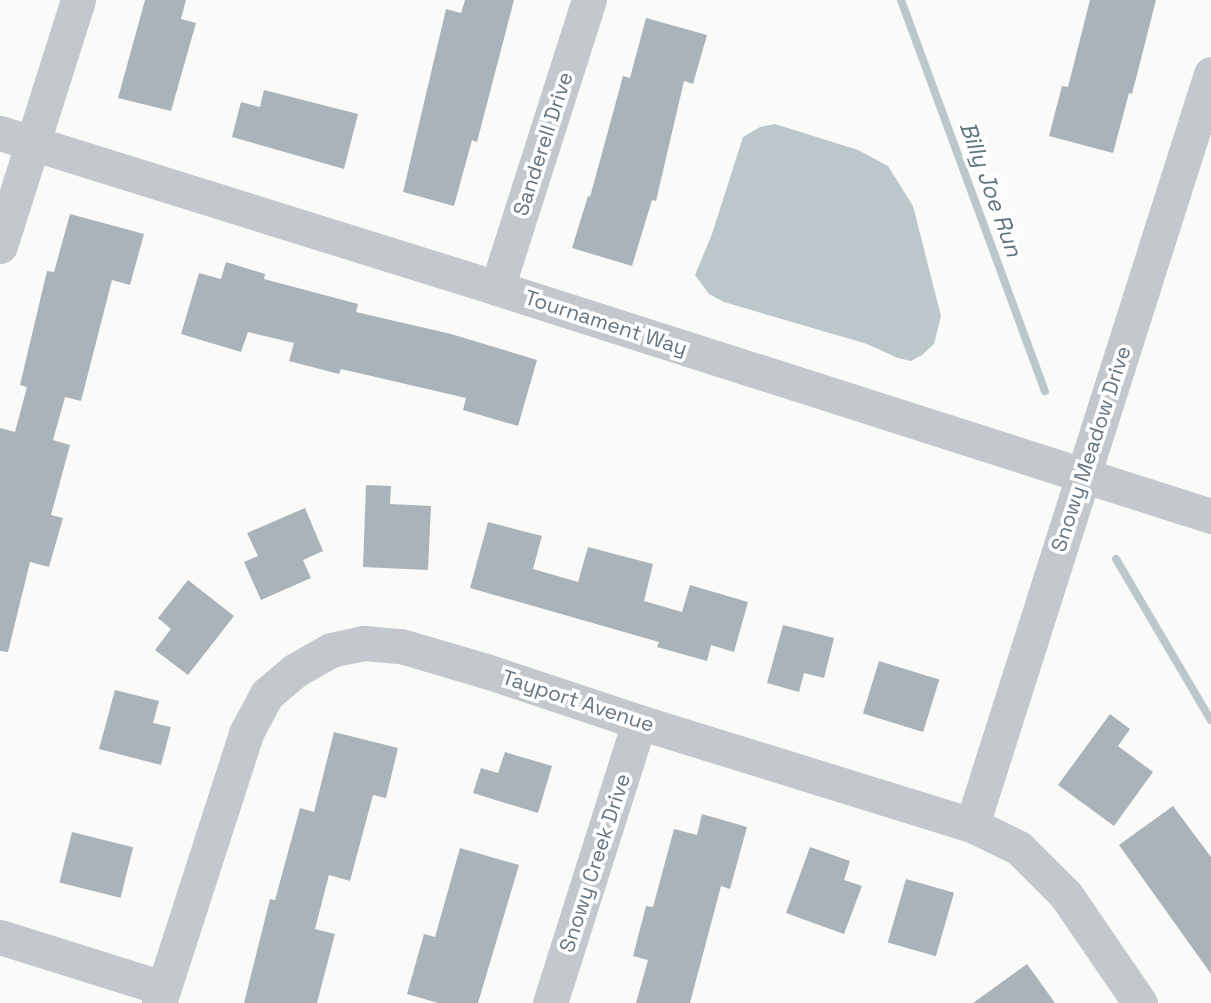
<!DOCTYPE html>
<style>
body{margin:0}
#map{position:relative;width:1211px;height:1003px;overflow:hidden;background:#fafaf8;font-family:"Space Grotesk",sans-serif}
div>[style]{position:absolute}
.water>*{inset:0;background:#bbc7cb}
.stream>*{height:8px;margin:-4px;padding:0 4px;transform-origin:4px;border-radius:4px;background:#bbc7cb}
.building>*{inset:0;background:#aab3b9;transform-origin:0 0}
.minor>*{height:35px;margin:-17.5px;padding:0 17.5px;transform-origin:17.5px;border-radius:17.5px;background:#c3c8cc}
span{translate:-50% -50%;white-space:nowrap;text-align:center;line-height:1.15;-webkit-text-stroke:7px #fff;paint-order:stroke}
.street-label{font-size:21px;color:#657683}
.water-label{font-size:23px;color:#60757c;font-style:italic}
</style>
<div id="map">
<div class="water">
<i style="clip-path:polygon(775px 124px,858px 150px,888px 166px,913px 206px,941px 316px,934px 344px,922px 355px,911px 361px,898px 358px,867px 344px,724px 302px,709px 294px,695px 275px,712px 234px,743px 137px,760px 127px)"></i>
</div>
<div class="stream">
<i style="left:901px;top:0;width:417px;rotate:69.8deg"></i>
<i style="left:1116px;top:559px;width:187px;rotate:59.5deg"></i>
</div>
<div class="building">
<i style="clip-path:polygon(145px 0,186px 0,181px 19px,196px 23px,171px 111px,118px 98px)"></i>
<i style="clip-path:polygon(465px 0,514px 0,477px 142px,472px 140px,454px 206px,403px 192px,446px 9px,461px 13px)"></i>
<i style="clip-path:polygon(1090px 0,1156px 0,1132px 94px,1129px 93px,1113px 153px,1049px 136px,1062px 86px,1068px 87px)"></i>
<i style="clip-path:polygon(646px 18px,707px 35px,693px 84px,684px 81px,656px 201px,652px 200px,632px 266px,572px 248px,588px 196px,590px 197px,623px 76px,630px 78px)"></i>
<i style="clip-path:polygon(264px 90px,358px 114px,344px 169px,232px 137px,241px 102px,260px 107px)"></i>
<i style="clip-path:polygon(70px 214px,144px 234px,130px 285px,112px 280px,81px 401px,65px 397px,53px 440px,70px 445px,51px 515px,63px 518px,49px 567px,30px 562px,8px 652px,0 651px,0 428px,15px 432px,27px 387px,20px 385px,47px 271px,54px 272px)"></i>
<i style="clip-path:polygon(226px 262px,265px 274px,264px 279px,358px 304px,356px 312px,451px 334px,537px 360px,518px 426px,463px 410px,466px 398px,341px 369px,339px 374px,289px 361px,294px 343px,248px 332px,241px 352px,181px 334px,199px 273px,221px 279px)"></i>
<i style="clip-path:polygon(366px 485px,391px 486px,390px 504px,431px 506px,428px 570px,363px 567px)"></i>
<i style="clip-path:polygon(305px 508px,323px 551px,303px 560px,311px 578px,261px 600px,244px 562px,258px 556px,247px 533px)"></i>
<i style="clip-path:polygon(488px 522px,542px 536px,533px 569px,578px 582px,588px 547px,653px 564px,644px 601px,682px 612px,690px 585px,748px 602px,734px 652px,711px 645px,707px 661px,657px 647px,659px 642px,470px 588px)"></i>
<i style="clip-path:polygon(188px 580px,234px 616px,188px 675px,155px 650px,171px 629px,158px 618px)"></i>
<i style="clip-path:polygon(783px 625px,834px 638px,824px 678px,804px 673px,799px 692px,767px 683px)"></i>
<i style="left:879px;top:661px;width:63px;height:55px;rotate:17deg"></i>
<i style="clip-path:polygon(115px 690px,159px 701px,153px 723px,171px 727px,161px 765px,99px 749px)"></i>
<i style="clip-path:polygon(1110px 714px,1130px 729px,1118px 746px,1153px 772px,1114px 826px,1058px 785px)"></i>
<i style="clip-path:polygon(334px 732px,398px 748px,386px 798px,373px 795px,350px 881px,329px 875px,315px 929px,335px 934px,317px 1003px,244px 1003px,270px 899px,275px 900px,300px 808px,314px 812px)"></i>
<i style="clip-path:polygon(505px 752px,552px 766px,538px 813px,473px 793px,481px 768px,498px 773px)"></i>
<i style="clip-path:polygon(1173px 806px,1211px 857px,1211px 974px,1119px 845px)"></i>
<i style="clip-path:polygon(702px 814px,747px 827px,730px 889px,721px 886px,690px 1003px,636px 1003px,648px 960px,633px 956px,646px 906px,653px 907px,674px 829px,697px 835px)"></i>
<i style="left:72px;top:832px;width:63px;height:52px;rotate:14deg"></i>
<i style="clip-path:polygon(810px 847px,850px 861px,844px 880px,862px 886px,844px 934px,786px 913px)"></i>
<i style="clip-path:polygon(460px 848px,519px 865px,478px 1003px,438px 1003px,407px 994px,424px 934px,435px 937px)"></i>
<i style="left:906px;top:879px;width:50px;height:66px;rotate:16deg"></i>
<i style="clip-path:polygon(1027px 964px,1055px 1003px,973px 1003px)"></i>
</div>
<div class="minor">
<i style="left:0;top:133px;width:521px;rotate:17.32deg"></i>
<i style="left:497px;top:288px;width:750px;rotate:17.71deg"></i>
<i style="left:0;top:246px;width:258px;rotate:-72.4deg"></i>
<i style="left:497px;top:288px;width:302px;rotate:-72.3deg"></i>
<i style="left:972px;top:825px;width:788px;rotate:-72.35deg"></i>
<i style="left:0;top:937px;width:171px;rotate:17.4deg"></i>
<i style="left:159px;top:1003px;width:284px;rotate:-72.1deg"></i>
<i style="left:246px;top:733px;width:44px;rotate:-61.7deg"></i>
<i style="left:267px;top:694px;width:35px;rotate:-40deg"></i>
<i style="left:294px;top:671px;width:43px;rotate:-29.6deg"></i>
<i style="left:331px;top:650px;width:34px;rotate:-12deg"></i>
<i style="left:364px;top:643px;width:37px;rotate:5deg"></i>
<i style="left:401px;top:646px;width:89px;rotate:16.4deg"></i>
<i style="left:486px;top:671px;width:161px;rotate:18.4deg"></i>
<i style="left:639px;top:722px;width:349px;rotate:17.2deg"></i>
<i style="left:972px;top:825px;width:52px;rotate:26.1deg"></i>
<i style="left:1019px;top:848px;width:66px;rotate:45deg"></i>
<i style="left:1066px;top:895px;width:131px;rotate:55.6deg"></i>
<i style="left:550px;top:1003px;width:295px;rotate:-72.4deg"></i>
</div>
<div class="street-label">
<span style="left:543px;top:144px;rotate:-72deg">Sanderell Drive</span>
<span style="left:606px;top:323px;rotate:18deg">Tournament Way</span>
<span style="left:1091px;top:449px;rotate:-72deg">Snowy Meadow Drive</span>
<span style="left:578px;top:701px;rotate:18deg">Tayport Avenue</span>
<span style="left:595px;top:863px;rotate:-72deg">Snowy Creek Drive</span>
</div>
<div class="water-label">
<span style="left:991px;top:189px;rotate:70deg">Billy Joe Run</span>
</div>
</div>
